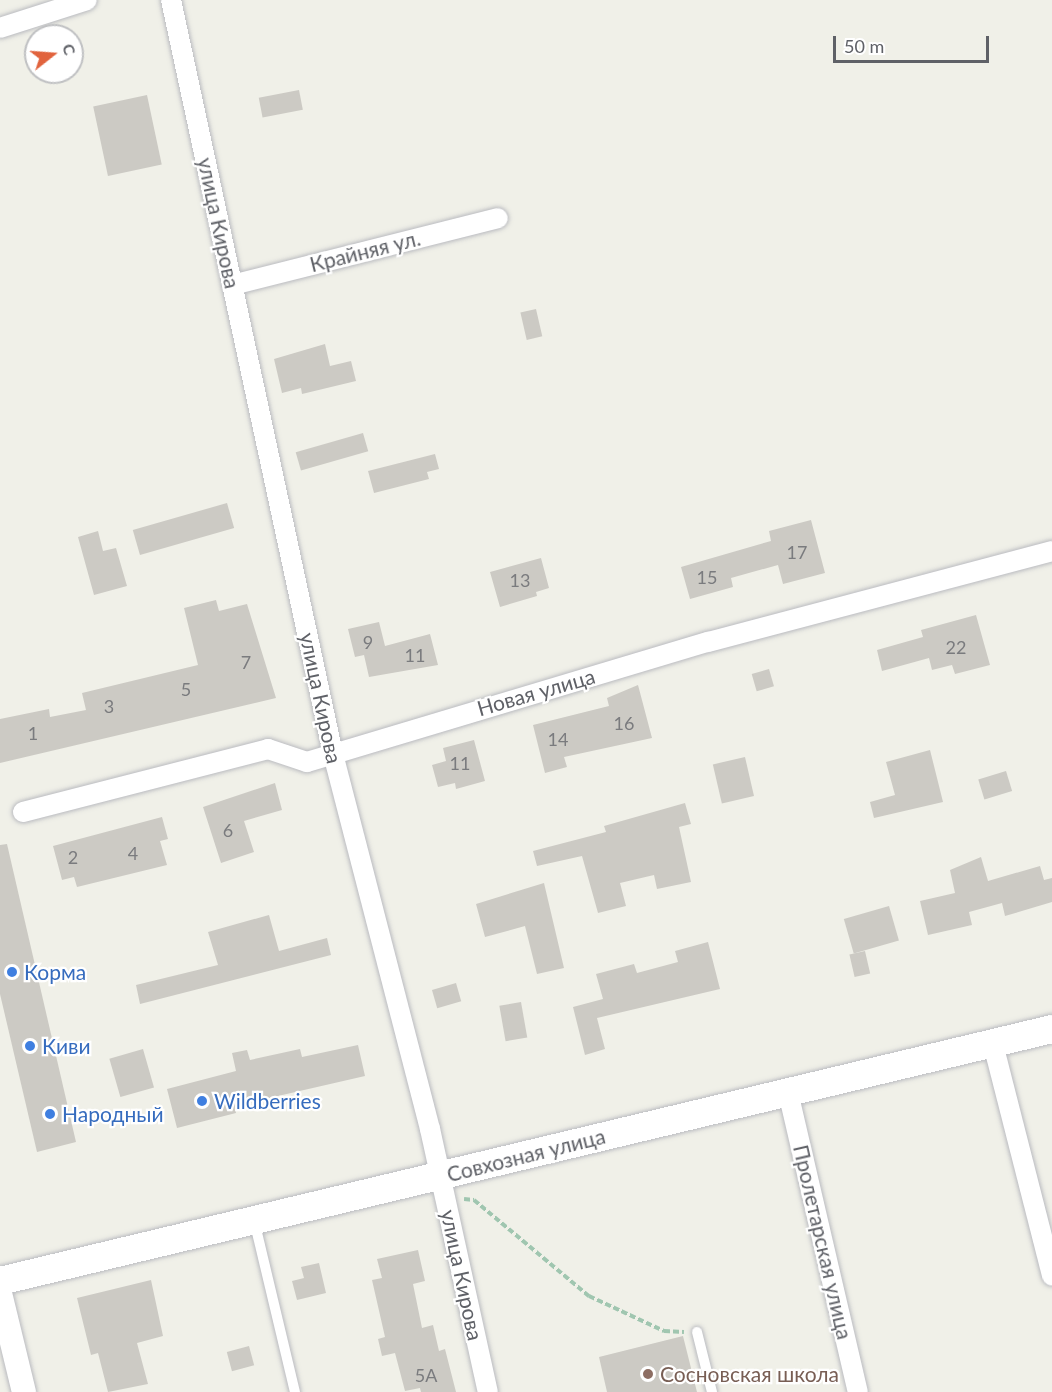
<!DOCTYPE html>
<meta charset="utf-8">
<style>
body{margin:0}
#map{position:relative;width:1052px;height:1392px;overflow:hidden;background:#f0f0e8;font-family:Lato,sans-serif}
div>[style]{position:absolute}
.building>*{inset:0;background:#cccac4;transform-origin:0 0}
.path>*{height:4px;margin-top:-2px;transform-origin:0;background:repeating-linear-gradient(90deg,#a0c6b0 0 6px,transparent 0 9px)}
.roads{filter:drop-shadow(0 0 2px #babbc0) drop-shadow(0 0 2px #babbc0)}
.service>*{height:10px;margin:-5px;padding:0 5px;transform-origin:5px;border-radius:5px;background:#fff}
.minor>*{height:20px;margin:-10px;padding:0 10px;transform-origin:10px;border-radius:10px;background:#fff}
.tertiary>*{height:24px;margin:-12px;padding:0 12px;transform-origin:12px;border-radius:12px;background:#fff}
.secondary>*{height:28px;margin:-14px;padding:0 14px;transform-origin:14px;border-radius:14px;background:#fff}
.dots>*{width:16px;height:16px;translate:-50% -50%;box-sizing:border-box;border:3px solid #fff;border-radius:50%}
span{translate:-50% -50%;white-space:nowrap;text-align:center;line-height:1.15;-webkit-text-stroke:4.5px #fff;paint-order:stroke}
.number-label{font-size:18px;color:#7a7b7e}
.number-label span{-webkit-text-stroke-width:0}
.street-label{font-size:21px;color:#5f6167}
.shop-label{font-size:21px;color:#366cbe}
.left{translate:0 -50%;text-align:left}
.education-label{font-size:21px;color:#785e54}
.north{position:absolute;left:24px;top:24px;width:60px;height:60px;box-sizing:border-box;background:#fff;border:2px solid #bfc0c2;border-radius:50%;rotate:73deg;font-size:16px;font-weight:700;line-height:24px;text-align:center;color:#5f6167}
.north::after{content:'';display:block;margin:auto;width:21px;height:27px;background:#e1633d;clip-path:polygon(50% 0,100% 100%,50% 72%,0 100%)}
.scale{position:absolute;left:833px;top:36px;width:156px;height:27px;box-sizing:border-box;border:3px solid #5f6167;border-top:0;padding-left:8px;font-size:18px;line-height:21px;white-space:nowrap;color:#5f6167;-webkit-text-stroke:4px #fff;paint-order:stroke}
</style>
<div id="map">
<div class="building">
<i style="left:299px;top:90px;width:20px;height:41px;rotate:79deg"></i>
<i style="left:147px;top:95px;width:71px;height:55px;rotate:78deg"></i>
<i style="left:536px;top:309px;width:28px;height:16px;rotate:77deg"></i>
<i style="clip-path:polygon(325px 344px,330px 366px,351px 361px,356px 381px,302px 394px,301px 388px,282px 393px,274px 359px)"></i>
<i style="left:363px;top:433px;width:19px;height:70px;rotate:74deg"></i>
<i style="clip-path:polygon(435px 454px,439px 469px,427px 472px,429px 479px,374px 493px,368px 471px)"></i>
<i style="left:227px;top:503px;width:26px;height:98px;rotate:74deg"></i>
<i style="clip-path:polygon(811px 520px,825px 573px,783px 584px,778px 565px,731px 578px,733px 587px,690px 599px,681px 567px,771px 541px,769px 531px)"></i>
<i style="clip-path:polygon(98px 531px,103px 551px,116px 548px,127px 586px,94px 595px,78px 537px)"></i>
<i style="clip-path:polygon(541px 558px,549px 588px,536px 592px,537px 596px,500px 607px,490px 572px)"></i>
<i style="clip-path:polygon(216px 600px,219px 611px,247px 604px,276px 698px,0 763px,0 719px,49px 709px,50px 717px,86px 710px,82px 693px,198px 665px,184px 608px)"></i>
<i style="clip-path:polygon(976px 615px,990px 665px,955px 674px,952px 665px,932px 670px,929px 658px,882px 671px,877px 650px,923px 637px,921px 630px)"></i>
<i style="clip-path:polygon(379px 622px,385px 646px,430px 634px,438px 665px,369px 677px,364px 655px,355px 657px,348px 629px)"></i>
<i style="left:769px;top:669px;width:18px;height:18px;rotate:74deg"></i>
<i style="clip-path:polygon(638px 685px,652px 738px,564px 757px,567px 767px,545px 773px,533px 725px,609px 706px,607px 698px)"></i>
<i style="clip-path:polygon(474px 740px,485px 781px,456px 789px,455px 783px,438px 787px,432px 765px,446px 761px,443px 748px)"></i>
<i style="clip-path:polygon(930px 750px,943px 802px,874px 818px,870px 802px,895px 795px,886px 762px)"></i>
<i style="left:745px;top:757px;width:40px;height:33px;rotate:77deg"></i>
<i style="left:1006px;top:771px;width:21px;height:29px;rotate:73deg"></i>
<i style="clip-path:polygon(275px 783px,282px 810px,244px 821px,254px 852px,221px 863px,203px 807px)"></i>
<i style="clip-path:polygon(685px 803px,691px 824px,679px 827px,691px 882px,657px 889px,654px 875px,620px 883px,626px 906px,598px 913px,582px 856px,537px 866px,533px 851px,606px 832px,604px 826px)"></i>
<i style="clip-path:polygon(162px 817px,168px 839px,160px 841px,167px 865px,77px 887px,74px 877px,62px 880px,53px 846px)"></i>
<i style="clip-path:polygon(7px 844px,76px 1142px,37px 1152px,0 994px,0 845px)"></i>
<i style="clip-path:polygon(981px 857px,988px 881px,1040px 866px,1044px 880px,1052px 878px,1052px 902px,1005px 916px,1002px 903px,969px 912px,972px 925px,928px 935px,920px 901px,955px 893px,950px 870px)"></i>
<i style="clip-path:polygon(544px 883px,564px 968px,537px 974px,525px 926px,485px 937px,476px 904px)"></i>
<i style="left:889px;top:906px;width:36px;height:47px;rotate:74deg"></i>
<i style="clip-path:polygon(269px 915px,279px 951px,327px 938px,331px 955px,140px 1004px,136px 985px,218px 965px,208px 932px)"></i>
<i style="clip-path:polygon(708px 942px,720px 989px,597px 1018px,605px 1049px,585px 1055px,573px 1007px,603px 999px,596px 974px,634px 964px,637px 973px,678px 962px,675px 951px)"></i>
<i style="left:865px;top:951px;width:23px;height:16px;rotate:77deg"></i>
<i style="left:456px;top:983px;width:19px;height:25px;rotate:74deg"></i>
<i style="left:521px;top:1002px;width:36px;height:22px;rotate:80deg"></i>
<i style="clip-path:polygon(358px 1045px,365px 1076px,235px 1106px,236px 1113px,177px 1128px,167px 1089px,236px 1071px,232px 1053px,247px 1050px,250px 1060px,300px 1049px,302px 1057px)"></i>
<i style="left:143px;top:1049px;width:40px;height:35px;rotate:74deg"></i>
<i style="clip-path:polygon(418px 1250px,425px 1281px,413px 1284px,422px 1328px,433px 1325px,439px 1351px,445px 1349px,456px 1392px,421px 1392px,420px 1388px,405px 1391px,395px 1353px,382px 1356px,378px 1339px,385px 1337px,372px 1280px,382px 1278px,377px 1259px)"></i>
<i style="clip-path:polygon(319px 1263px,326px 1293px,297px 1300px,292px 1281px,304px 1278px,301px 1267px)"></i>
<i style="clip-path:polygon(151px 1280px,163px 1336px,137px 1343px,148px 1384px,108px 1392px,98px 1353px,91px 1355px,77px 1298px)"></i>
<i style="clip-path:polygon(683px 1336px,697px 1392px,607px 1392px,599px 1357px)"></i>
<i style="left:249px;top:1346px;width:20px;height:23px;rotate:75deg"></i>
</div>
<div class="path">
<i style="left:464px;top:1199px;width:10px;rotate:6deg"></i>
<i style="left:474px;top:1200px;width:150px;rotate:39.9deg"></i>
<i style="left:589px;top:1296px;width:83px;rotate:25deg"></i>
<i style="left:664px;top:1331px;width:20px;rotate:3deg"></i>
</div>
<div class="roads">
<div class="service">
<i style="left:254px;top:1220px;width:177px;rotate:76.6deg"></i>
<i style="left:697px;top:1332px;width:62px;rotate:76deg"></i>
</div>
<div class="minor">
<i style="left:171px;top:0;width:771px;rotate:77.87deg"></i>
<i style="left:333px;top:754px;width:387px;rotate:75.5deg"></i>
<i style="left:430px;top:1129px;width:269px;rotate:77.6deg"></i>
<i style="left:0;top:28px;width:91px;rotate:-17.8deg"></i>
<i style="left:232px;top:285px;width:274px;rotate:-14.1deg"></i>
<i style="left:23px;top:812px;width:253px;rotate:-14.4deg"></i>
<i style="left:268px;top:749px;width:41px;rotate:18.4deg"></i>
<i style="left:307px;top:762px;width:419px;rotate:-16.7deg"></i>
<i style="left:708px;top:642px;width:356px;rotate:-14.8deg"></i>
<i style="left:993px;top:1044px;width:239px;rotate:75.7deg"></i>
<i style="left:788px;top:1092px;width:308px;rotate:76.9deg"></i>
</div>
<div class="tertiary">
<i style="left:0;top:1293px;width:102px;rotate:76.4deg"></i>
</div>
<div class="secondary">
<i style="left:0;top:1281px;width:1082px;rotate:-13.47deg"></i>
</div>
</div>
<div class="dots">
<i style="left:12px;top:972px;background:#3f7fe0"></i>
<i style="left:30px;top:1046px;background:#3f7fe0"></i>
<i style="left:202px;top:1101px;background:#3f7fe0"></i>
<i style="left:50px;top:1114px;background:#3f7fe0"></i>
<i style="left:648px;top:1374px;background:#8d6e63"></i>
</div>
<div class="number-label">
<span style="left:797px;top:552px">17</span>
<span style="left:707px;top:577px">15</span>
<span style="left:520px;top:580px">13</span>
<span style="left:368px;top:642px">9</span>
<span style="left:956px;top:647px">22</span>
<span style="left:415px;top:655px">11</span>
<span style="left:246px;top:662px">7</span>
<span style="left:186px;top:689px">5</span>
<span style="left:109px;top:706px">3</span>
<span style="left:624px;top:723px">16</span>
<span style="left:33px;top:733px">1</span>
<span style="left:558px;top:739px">14</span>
<span style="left:460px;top:763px">11</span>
<span style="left:228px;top:830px">6</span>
<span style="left:133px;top:853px">4</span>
<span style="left:73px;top:857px">2</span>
<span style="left:426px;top:1375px">5А</span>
</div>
<div class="street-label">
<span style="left:219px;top:223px;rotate:78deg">улица Кирова</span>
<span style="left:365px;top:251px;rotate:-14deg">Крайняя ул.</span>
<span style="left:536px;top:692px;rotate:-16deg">Новая улица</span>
<span style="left:321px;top:698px;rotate:78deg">улица Кирова</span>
<span style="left:526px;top:1155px;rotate:-14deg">Совхозная улица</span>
<span style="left:823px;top:1242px;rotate:77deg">Пролетарская улица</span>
<span style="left:462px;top:1275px;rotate:78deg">улица Кирова</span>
</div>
<div class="shop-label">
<span class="left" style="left:24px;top:972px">Корма</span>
<span class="left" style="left:42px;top:1046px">Киви</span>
<span class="left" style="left:214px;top:1101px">Wildberries</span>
<span class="left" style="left:62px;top:1114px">Народный</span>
</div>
<div class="education-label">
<span class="left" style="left:660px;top:1374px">Сосновская школа</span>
</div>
<div class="north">С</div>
<div class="scale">50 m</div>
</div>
